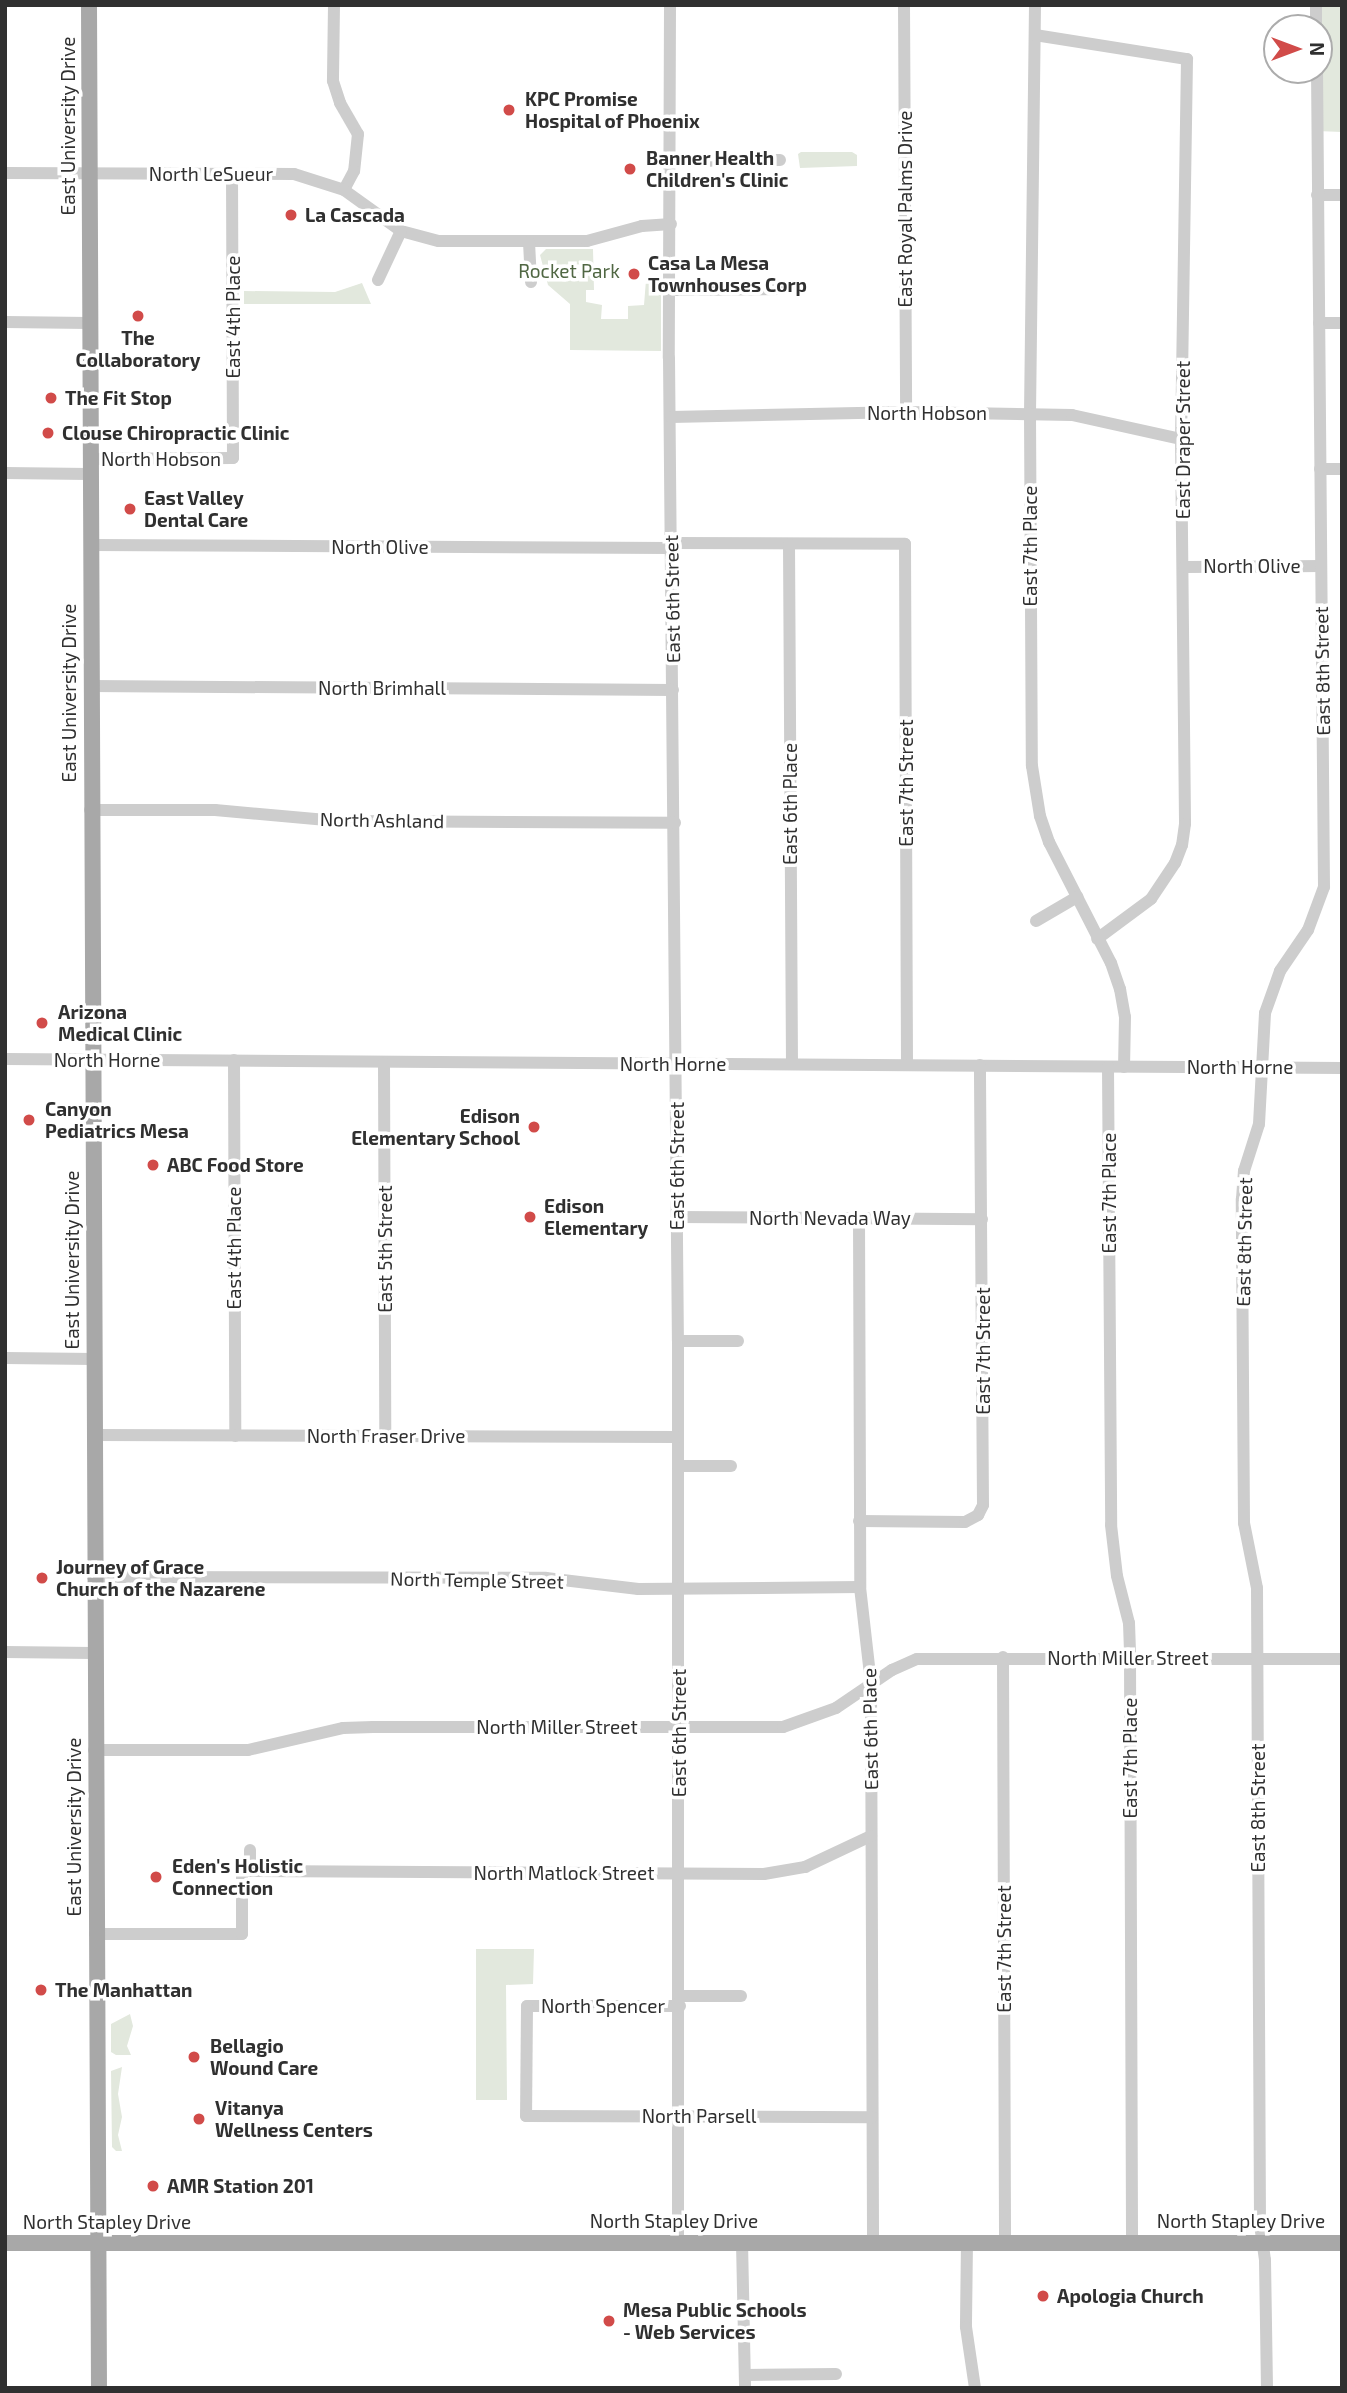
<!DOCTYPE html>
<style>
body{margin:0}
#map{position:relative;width:1347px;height:2393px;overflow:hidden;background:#fff;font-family:"Exo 2",sans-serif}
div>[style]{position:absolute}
.green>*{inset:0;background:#e2e8dd}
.minor>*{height:12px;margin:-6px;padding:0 6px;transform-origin:6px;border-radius:6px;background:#cdcdcd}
.major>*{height:16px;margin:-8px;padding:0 8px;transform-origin:8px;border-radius:8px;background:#a8a8a8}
.dots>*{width:19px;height:19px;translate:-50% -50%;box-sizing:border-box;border:4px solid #fff;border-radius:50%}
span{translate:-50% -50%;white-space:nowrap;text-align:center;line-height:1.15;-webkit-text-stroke:7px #fff;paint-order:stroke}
.poi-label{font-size:19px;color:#303030;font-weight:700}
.left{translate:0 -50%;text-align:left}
.right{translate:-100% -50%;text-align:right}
.street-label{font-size:19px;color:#303030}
.park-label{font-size:19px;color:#506743}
.frame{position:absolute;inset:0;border:7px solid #303030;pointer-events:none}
.north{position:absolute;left:1263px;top:14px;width:70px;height:70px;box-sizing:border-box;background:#fff;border:2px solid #acacac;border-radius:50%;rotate:90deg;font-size:19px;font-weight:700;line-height:28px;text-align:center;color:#303030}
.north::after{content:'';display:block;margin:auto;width:24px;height:32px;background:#d14b49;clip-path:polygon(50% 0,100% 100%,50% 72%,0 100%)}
</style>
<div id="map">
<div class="green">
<i style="clip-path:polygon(1316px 5px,1342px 5px,1342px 132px,1317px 131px,1319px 28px)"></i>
<i style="clip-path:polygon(801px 152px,852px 152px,857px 155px,857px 166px,800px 168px,798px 154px)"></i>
<i style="clip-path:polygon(546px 249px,593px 249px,594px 290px,586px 290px,586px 302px,602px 305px,601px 319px,628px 319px,628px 306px,644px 305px,646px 280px,661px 280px,661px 351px,570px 350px,570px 304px,548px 285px,540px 255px)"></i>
<i style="clip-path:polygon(362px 283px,371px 304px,244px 304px,244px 291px,335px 292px)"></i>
<i style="clip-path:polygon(476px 1949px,534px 1949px,533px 1984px,506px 1985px,507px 2100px,476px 2100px)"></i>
<i style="clip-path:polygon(130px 2014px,133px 2026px,127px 2046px,131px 2055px,116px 2055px,111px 2052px,111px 2024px)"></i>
<i style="clip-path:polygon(122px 2067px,118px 2094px,122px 2117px,118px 2135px,122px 2151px,116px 2151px,112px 2147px,111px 2071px)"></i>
</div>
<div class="minor">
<i style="left:334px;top:5px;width:76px;rotate:90.8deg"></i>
<i style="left:333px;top:81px;width:23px;rotate:72deg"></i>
<i style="left:340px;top:103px;width:36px;rotate:60deg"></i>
<i style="left:358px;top:134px;width:37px;rotate:96deg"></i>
<i style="left:354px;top:171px;width:21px;rotate:118deg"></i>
<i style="left:670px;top:5px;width:353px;rotate:90.2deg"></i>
<i style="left:669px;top:358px;width:983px;rotate:89.48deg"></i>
<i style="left:678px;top:1341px;width:901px;rotate:90deg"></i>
<i style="left:904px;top:5px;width:407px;rotate:89.7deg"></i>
<i style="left:1035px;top:5px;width:408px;rotate:90.7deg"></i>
<i style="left:1030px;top:413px;width:353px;rotate:89.7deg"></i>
<i style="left:1032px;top:766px;width:51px;rotate:80.9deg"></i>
<i style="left:1040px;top:816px;width:28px;rotate:71deg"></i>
<i style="left:1049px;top:842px;width:136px;rotate:62.9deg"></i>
<i style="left:1111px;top:963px;width:28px;rotate:71deg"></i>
<i style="left:1120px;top:989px;width:28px;rotate:80deg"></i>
<i style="left:1125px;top:1017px;width:50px;rotate:91.1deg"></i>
<i style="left:1316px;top:5px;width:23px;rotate:90deg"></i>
<i style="left:1035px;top:35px;width:154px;rotate:9deg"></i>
<i style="left:1187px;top:59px;width:380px;rotate:90.9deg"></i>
<i style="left:1181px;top:439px;width:385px;rotate:89.4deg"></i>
<i style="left:1185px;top:824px;width:21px;rotate:98deg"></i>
<i style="left:1182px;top:845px;width:19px;rotate:111deg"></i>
<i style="left:1175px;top:863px;width:43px;rotate:123.7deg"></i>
<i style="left:1151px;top:899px;width:67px;rotate:143.5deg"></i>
<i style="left:672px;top:161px;width:108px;rotate:-0.5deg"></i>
<i style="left:5px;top:173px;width:289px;rotate:0.2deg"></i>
<i style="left:294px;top:174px;width:52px;rotate:17.7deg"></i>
<i style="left:344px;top:190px;width:70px;rotate:35.7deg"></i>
<i style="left:401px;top:231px;width:39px;rotate:15deg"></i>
<i style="left:439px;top:241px;width:148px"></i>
<i style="left:587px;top:241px;width:57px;rotate:-15.3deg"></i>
<i style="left:642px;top:226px;width:29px;rotate:-4deg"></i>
<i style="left:1317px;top:195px;width:25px"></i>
<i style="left:529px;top:242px;width:40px;rotate:87.1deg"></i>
<i style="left:378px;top:280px;width:54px;rotate:-64.9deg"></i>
<i style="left:671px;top:290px;width:108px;rotate:-0.5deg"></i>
<i style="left:5px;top:322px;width:84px;rotate:0.7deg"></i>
<i style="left:1319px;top:323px;width:23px"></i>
<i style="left:671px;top:417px;width:235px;rotate:-1.2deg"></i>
<i style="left:906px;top:412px;width:166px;rotate:1deg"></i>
<i style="left:1072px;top:415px;width:112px;rotate:12.4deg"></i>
<i style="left:89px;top:459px;width:144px;rotate:-0.4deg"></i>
<i style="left:233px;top:458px;width:283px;rotate:-90.2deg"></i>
<i style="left:1320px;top:469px;width:22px"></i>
<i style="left:5px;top:473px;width:84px;rotate:0.7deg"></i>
<i style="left:671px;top:543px;width:234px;rotate:0.2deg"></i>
<i style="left:905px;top:544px;width:521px;rotate:89.78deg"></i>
<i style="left:789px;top:544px;width:520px;rotate:89.67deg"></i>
<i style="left:90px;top:545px;width:581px;rotate:0.3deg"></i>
<i style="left:1184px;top:567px;width:137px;rotate:-0.4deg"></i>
<i style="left:90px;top:686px;width:583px;rotate:0.39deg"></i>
<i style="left:90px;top:810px;width:125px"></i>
<i style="left:215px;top:810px;width:123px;rotate:5.1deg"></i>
<i style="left:338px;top:821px;width:337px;rotate:0.3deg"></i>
<i style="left:1036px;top:921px;width:48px;rotate:-30.3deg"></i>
<i style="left:5px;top:1059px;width:1337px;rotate:0.39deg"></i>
<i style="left:234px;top:1060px;width:376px;rotate:89.8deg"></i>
<i style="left:384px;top:1063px;width:373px;rotate:89.8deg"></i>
<i style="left:1108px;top:1067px;width:458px;rotate:89.6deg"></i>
<i style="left:1111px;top:1525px;width:51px;rotate:83.3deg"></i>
<i style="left:1117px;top:1576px;width:49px;rotate:75.7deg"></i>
<i style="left:1129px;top:1623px;width:34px;rotate:88deg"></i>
<i style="left:1130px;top:1657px;width:584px;rotate:89.8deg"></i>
<i style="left:677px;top:1217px;width:305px;rotate:0.4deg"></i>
<i style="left:859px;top:1218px;width:369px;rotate:89.8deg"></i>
<i style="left:860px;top:1587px;width:98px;rotate:83.5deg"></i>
<i style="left:871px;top:1684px;width:558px;rotate:89.79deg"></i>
<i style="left:678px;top:1341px;width:60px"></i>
<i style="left:5px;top:1358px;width:89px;rotate:0.6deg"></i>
<i style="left:93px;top:1435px;width:585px;rotate:0.2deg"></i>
<i style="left:678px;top:1466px;width:53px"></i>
<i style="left:859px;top:1521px;width:106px;rotate:0.5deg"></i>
<i style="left:965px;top:1522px;width:15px;rotate:-28deg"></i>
<i style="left:978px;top:1515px;width:11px;rotate:-63deg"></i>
<i style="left:983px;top:1505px;width:440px;rotate:-90.4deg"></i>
<i style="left:93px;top:1577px;width:453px;rotate:0.1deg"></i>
<i style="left:546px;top:1578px;width:93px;rotate:6.8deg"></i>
<i style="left:638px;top:1589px;width:222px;rotate:-0.5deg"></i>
<i style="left:5px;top:1652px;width:88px;rotate:0.7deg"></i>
<i style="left:1003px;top:1657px;width:584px;rotate:89.8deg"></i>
<i style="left:94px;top:1750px;width:154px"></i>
<i style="left:248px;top:1750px;width:98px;rotate:-13deg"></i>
<i style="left:343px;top:1728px;width:30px;rotate:-2deg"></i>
<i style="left:373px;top:1727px;width:410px"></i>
<i style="left:783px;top:1727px;width:56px;rotate:-19.7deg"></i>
<i style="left:836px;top:1708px;width:68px;rotate:-34.2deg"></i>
<i style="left:892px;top:1670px;width:27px;rotate:-24deg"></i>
<i style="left:917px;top:1659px;width:425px"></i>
<i style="left:250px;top:1850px;width:21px;rotate:90deg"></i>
<i style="left:95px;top:1934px;width:147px"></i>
<i style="left:242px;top:1934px;width:63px;rotate:-90deg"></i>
<i style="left:242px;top:1871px;width:522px;rotate:0.33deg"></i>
<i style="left:764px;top:1874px;width:42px;rotate:-9.7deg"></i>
<i style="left:805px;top:1867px;width:73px;rotate:-25.2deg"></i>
<i style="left:680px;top:1996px;width:61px"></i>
<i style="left:680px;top:2006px;width:153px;rotate:180deg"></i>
<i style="left:527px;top:2006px;width:110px;rotate:90.5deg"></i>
<i style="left:526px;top:2116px;width:346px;rotate:0.2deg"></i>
<i style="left:967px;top:2241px;width:86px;rotate:90.7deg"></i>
<i style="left:966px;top:2327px;width:62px;rotate:81.6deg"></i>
<i style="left:742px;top:2242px;width:146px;rotate:88.8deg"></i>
<i style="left:745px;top:2375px;width:91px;rotate:-0.6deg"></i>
<i style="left:1267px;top:2388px;width:128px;rotate:-90.9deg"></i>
<i style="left:1265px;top:2260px;width:36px;rotate:-98deg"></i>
<i style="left:1260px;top:2224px;width:636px;rotate:-90.27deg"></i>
<i style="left:1257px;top:1588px;width:66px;rotate:-101.3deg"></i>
<i style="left:1244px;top:1523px;width:324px;rotate:-90.4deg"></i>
<i style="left:1242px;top:1199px;width:28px;rotate:-86deg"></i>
<i style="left:1244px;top:1171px;width:49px;rotate:-72.3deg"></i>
<i style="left:1259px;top:1124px;width:111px;rotate:-86.9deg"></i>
<i style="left:1265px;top:1013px;width:45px;rotate:-70.3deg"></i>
<i style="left:1280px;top:971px;width:50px;rotate:-55.7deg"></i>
<i style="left:1308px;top:930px;width:46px;rotate:-69.6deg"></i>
<i style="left:1324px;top:887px;width:817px;rotate:-90.49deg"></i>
</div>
<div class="major">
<i style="left:89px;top:5px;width:2383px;rotate:89.76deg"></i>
<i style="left:5px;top:2243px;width:1337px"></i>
</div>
<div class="dots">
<i style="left:509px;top:110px;background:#d14b49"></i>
<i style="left:630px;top:169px;background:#d14b49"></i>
<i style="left:291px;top:215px;background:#d14b49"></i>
<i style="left:634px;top:274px;background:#d14b49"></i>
<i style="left:138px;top:316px;background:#d14b49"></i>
<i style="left:51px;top:398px;background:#d14b49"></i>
<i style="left:48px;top:433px;background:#d14b49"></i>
<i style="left:130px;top:509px;background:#d14b49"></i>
<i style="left:42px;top:1023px;background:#d14b49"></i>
<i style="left:29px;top:1120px;background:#d14b49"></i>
<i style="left:534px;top:1127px;background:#d14b49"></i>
<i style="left:153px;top:1165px;background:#d14b49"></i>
<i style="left:530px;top:1217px;background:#d14b49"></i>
<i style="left:42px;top:1578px;background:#d14b49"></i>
<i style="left:156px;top:1877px;background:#d14b49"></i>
<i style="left:41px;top:1990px;background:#d14b49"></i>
<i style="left:194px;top:2057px;background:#d14b49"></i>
<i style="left:199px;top:2119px;background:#d14b49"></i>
<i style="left:153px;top:2186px;background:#d14b49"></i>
<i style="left:1043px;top:2296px;background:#d14b49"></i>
<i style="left:609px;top:2321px;background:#d14b49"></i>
</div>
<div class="poi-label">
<span class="left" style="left:525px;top:110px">KPC Promise<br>Hospital of Phoenix</span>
<span class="left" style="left:646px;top:169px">Banner Health<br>Children's Clinic</span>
<span class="left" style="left:305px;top:215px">La Cascada</span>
<span class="left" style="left:648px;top:274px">Casa La Mesa<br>Townhouses Corp</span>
<span style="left:138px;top:349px">The<br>Collaboratory</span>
<span class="left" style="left:65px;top:398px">The Fit Stop</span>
<span class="left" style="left:62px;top:433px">Clouse Chiropractic Clinic</span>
<span class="left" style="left:144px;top:509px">East Valley<br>Dental Care</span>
<span class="left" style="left:58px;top:1023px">Arizona<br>Medical Clinic</span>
<span class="left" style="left:45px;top:1120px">Canyon<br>Pediatrics Mesa</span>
<span class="right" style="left:520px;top:1127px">Edison<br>Elementary School</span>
<span class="left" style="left:167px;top:1165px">ABC Food Store</span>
<span class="left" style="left:544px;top:1217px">Edison<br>Elementary</span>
<span class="left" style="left:56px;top:1578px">Journey of Grace<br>Church of the Nazarene</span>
<span class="left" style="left:172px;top:1877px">Eden's Holistic<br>Connection</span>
<span class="left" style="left:55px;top:1990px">The Manhattan</span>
<span class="left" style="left:210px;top:2057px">Bellagio<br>Wound Care</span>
<span class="left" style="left:215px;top:2119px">Vitanya<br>Wellness Centers</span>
<span class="left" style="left:167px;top:2186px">AMR Station 201</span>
<span class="left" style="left:1057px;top:2296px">Apologia Church</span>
<span class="left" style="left:623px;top:2321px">Mesa Public Schools<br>- Web Services</span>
</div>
<div class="street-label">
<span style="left:68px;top:126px;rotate:-90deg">East University Drive</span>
<span style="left:211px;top:174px">North LeSueur</span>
<span style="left:905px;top:209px;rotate:-90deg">East Royal Palms Drive</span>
<span style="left:233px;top:317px;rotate:-90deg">East 4th Place</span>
<span style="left:927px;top:413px">North Hobson</span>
<span style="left:1183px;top:440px;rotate:-90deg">East Draper Street</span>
<span style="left:161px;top:459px">North Hobson</span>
<span style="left:1030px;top:546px;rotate:-90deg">East 7th Place</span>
<span style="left:380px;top:547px">North Olive</span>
<span style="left:1252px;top:566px">North Olive</span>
<span style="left:672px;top:599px;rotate:-91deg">East 6th Street</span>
<span style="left:1322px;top:671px;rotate:-91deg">East 8th Street</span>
<span style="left:382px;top:688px">North Brimhall</span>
<span style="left:69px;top:693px;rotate:-90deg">East University Drive</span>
<span style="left:906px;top:783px;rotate:-90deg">East 7th Street</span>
<span style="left:790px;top:804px;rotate:-90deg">East 6th Place</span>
<span style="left:382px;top:820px;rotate:1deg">North Ashland</span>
<span style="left:107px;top:1060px">North Horne</span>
<span style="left:673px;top:1064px">North Horne</span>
<span style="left:1240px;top:1067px">North Horne</span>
<span style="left:677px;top:1166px;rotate:-90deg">East 6th Street</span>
<span style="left:1109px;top:1193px;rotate:-90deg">East 7th Place</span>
<span style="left:830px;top:1218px">North Nevada Way</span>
<span style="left:1244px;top:1242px;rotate:-89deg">East 8th Street</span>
<span style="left:234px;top:1248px;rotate:-90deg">East 4th Place</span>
<span style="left:385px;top:1249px;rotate:-90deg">East 5th Street</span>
<span style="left:72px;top:1260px;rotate:-90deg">East University Drive</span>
<span style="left:983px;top:1351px;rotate:-90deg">East 7th Street</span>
<span style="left:386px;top:1436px">North Fraser Drive</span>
<span style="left:477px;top:1580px;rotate:1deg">North Temple Street</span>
<span style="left:1128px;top:1658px">North Miller Street</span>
<span style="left:557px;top:1727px">North Miller Street</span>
<span style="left:870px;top:1729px;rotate:-91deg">East 6th Place</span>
<span style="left:679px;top:1733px;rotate:-90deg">East 6th Street</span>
<span style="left:1130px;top:1758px;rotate:-90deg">East 7th Place</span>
<span style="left:1258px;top:1808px;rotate:-90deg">East 8th Street</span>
<span style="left:74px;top:1827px;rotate:-90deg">East University Drive</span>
<span style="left:564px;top:1873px">North Matlock Street</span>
<span style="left:1004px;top:1949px;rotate:-90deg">East 7th Street</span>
<span style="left:603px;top:2006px">North Spencer</span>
<span style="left:699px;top:2116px">North Parsell</span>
<span style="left:674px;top:2221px">North Stapley Drive</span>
<span style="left:1241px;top:2221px">North Stapley Drive</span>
<span style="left:107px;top:2222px">North Stapley Drive</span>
</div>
<div class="park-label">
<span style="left:569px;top:271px">Rocket Park</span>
</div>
<div class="frame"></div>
<div class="north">N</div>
</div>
